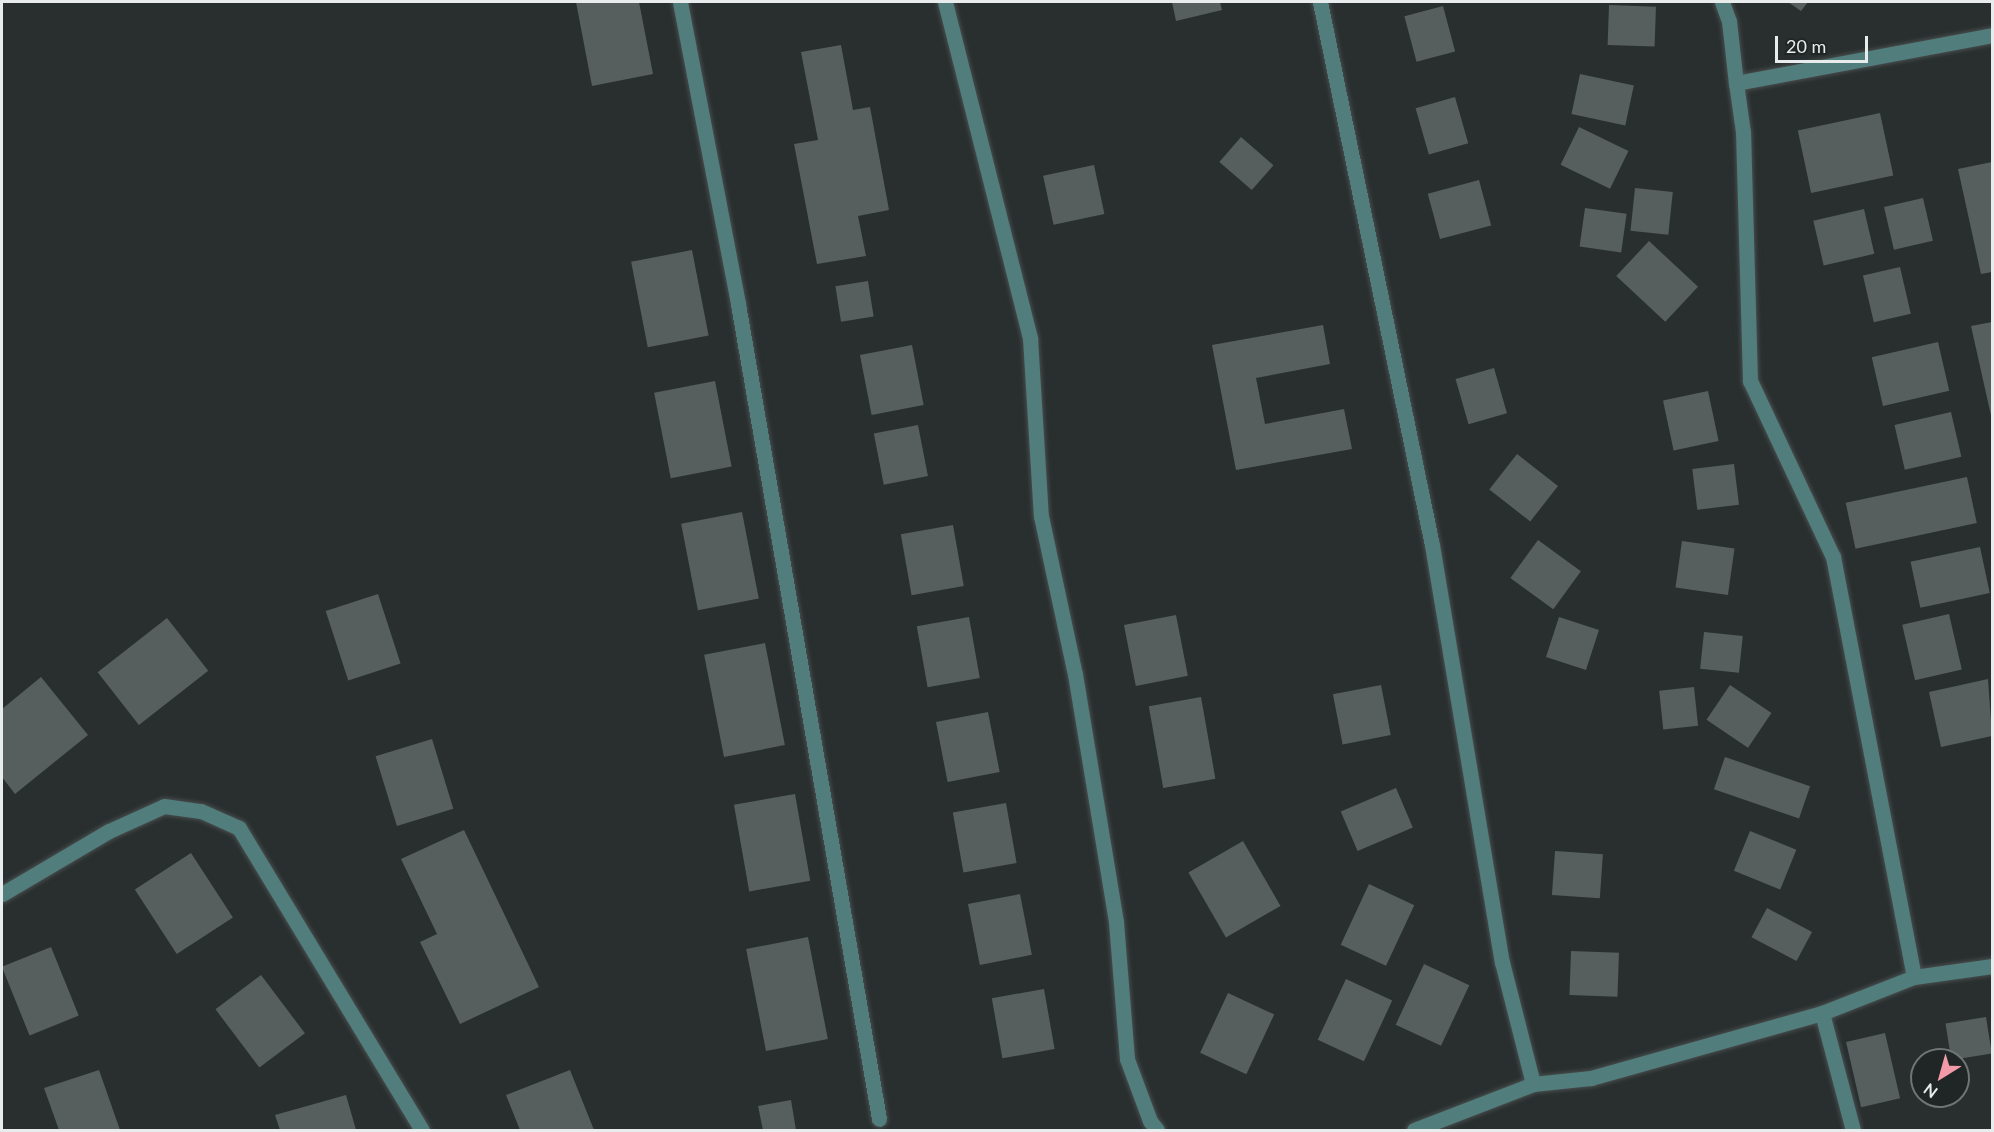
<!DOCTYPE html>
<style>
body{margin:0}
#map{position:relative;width:1994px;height:1132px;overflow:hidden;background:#292f2f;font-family:Lato,sans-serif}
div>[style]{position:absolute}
.building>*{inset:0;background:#575e5e;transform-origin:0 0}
.roads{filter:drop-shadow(0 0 2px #484d4d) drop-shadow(0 0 2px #484d4d)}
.minor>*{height:15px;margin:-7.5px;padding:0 7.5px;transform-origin:7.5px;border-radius:7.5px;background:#517d7c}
span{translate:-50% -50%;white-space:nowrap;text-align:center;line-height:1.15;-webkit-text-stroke:4.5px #1f2625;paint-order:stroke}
.frame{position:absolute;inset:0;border:3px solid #e8ecec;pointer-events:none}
.north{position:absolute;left:1910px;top:1048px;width:60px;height:60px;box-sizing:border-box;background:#1f2625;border:2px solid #6f7575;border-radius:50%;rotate:217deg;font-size:16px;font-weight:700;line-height:24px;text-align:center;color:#e8ecec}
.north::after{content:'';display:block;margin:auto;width:21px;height:27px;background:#f39aa9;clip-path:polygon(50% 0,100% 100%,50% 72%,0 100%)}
.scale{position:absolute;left:1775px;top:36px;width:93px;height:27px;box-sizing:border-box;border:3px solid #e8ecec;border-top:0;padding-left:8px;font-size:18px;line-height:21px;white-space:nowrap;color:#e8ecec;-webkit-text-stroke:4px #1f2625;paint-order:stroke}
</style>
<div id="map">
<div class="building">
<i style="clip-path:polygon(576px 2px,639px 2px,653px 74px,592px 86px)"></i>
<i style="clip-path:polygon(1172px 2px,1220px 2px,1222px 10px,1176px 21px)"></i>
<i style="clip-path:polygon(1788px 2px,1808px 2px,1801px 11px)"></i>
<i style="left:1609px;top:5px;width:47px;height:40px;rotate:2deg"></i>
<i style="left:1443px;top:6px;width:47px;height:40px;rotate:75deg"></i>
<i style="clip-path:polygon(841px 45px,853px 110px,870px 107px,889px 210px,858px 216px,866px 256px,817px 264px,794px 144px,818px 140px,801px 52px)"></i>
<i style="left:1580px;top:74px;width:55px;height:41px;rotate:12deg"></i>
<i style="left:1455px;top:97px;width:48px;height:41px;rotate:74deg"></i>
<i style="left:1880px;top:113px;width:64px;height:84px;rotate:78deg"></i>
<i style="left:1579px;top:127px;width:55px;height:42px;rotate:26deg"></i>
<i style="left:1241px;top:137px;width:43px;height:33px;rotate:41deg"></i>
<i style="clip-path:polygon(1992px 162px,1992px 272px,1981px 274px,1958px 169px)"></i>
<i style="left:1094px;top:165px;width:50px;height:52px;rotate:78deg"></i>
<i style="left:1479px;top:180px;width:47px;height:53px;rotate:75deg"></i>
<i style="left:1635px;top:188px;width:38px;height:43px;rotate:6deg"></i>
<i style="left:1923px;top:198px;width:44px;height:40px;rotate:77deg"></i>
<i style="left:1585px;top:208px;width:42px;height:39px;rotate:8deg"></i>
<i style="left:1864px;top:209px;width:46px;height:52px;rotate:77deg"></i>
<i style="left:1649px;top:241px;width:67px;height:48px;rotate:43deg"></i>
<i style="left:692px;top:250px;width:87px;height:62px;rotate:79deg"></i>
<i style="left:1900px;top:267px;width:48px;height:38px;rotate:77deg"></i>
<i style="left:868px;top:281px;width:36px;height:33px;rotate:81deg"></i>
<i style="clip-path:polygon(1992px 322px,1992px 420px,1971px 326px)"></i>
<i style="clip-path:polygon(1323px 325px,1330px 364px,1256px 378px,1265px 424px,1344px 409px,1352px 449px,1236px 470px,1212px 345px)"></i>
<i style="left:1938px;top:342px;width:50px;height:68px;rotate:77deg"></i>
<i style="left:912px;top:345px;width:61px;height:53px;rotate:79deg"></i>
<i style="left:1494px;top:368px;width:47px;height:40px;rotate:74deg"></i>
<i style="left:715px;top:381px;width:87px;height:62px;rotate:79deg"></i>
<i style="left:1708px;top:391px;width:51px;height:46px;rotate:78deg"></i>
<i style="left:1951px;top:412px;width:46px;height:58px;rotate:77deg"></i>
<i style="left:918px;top:425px;width:52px;height:45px;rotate:79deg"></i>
<i style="left:1517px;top:454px;width:52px;height:45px;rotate:38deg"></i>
<i style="left:1734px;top:464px;width:41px;height:42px;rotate:83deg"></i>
<i style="left:1967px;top:477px;width:47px;height:124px;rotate:78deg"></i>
<i style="left:742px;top:512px;width:88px;height:62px;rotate:79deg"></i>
<i style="left:953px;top:525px;width:62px;height:53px;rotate:80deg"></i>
<i style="left:1538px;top:540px;width:53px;height:47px;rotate:36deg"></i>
<i style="left:1682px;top:541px;width:53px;height:47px;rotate:8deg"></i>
<i style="left:1980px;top:547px;width:47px;height:71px;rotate:78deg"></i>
<i style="left:378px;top:594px;width:73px;height:55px;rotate:72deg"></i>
<i style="left:1949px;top:614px;width:57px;height:48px;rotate:77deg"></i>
<i style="left:1176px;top:615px;width:62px;height:53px;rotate:79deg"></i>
<i style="left:969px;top:617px;width:62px;height:53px;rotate:80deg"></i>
<i style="left:1559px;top:617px;width:42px;height:42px;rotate:18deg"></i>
<i style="left:167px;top:618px;width:67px;height:88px;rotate:52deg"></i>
<i style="left:1704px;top:632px;width:39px;height:37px;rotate:6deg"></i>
<i style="left:765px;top:643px;width:104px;height:62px;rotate:79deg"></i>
<i style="clip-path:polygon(41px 677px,88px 735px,15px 794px,2px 777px,2px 709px)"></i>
<i style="clip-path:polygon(1988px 679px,1992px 736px,1941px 747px,1929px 692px)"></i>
<i style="left:1381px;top:685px;width:51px;height:49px;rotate:79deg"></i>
<i style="left:1730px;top:685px;width:50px;height:42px;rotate:34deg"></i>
<i style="left:1694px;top:687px;width:39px;height:35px;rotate:84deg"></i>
<i style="left:1201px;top:697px;width:83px;height:53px;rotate:80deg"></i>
<i style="left:988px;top:712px;width:61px;height:53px;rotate:79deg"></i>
<i style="left:432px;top:739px;width:73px;height:59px;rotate:73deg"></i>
<i style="left:1725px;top:757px;width:90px;height:34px;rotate:19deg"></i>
<i style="left:1396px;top:788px;width:43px;height:60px;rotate:67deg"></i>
<i style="left:795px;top:794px;width:88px;height:62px;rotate:80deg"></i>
<i style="left:1006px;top:803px;width:61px;height:54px;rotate:80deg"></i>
<i style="clip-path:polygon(464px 830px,539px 987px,460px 1024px,420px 942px,437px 934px,401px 859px)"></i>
<i style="left:1750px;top:831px;width:50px;height:43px;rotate:22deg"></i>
<i style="left:1243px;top:841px;width:75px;height:63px;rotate:60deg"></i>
<i style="left:1555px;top:851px;width:48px;height:44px;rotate:4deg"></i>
<i style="left:191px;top:853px;width:77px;height:67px;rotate:57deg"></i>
<i style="left:1369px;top:884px;width:50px;height:67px;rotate:25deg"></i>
<i style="left:1020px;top:894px;width:62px;height:53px;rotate:79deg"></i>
<i style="left:1767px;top:908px;width:51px;height:33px;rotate:28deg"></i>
<i style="left:808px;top:937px;width:104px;height:63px;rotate:79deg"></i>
<i style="left:51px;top:947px;width:74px;height:53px;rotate:68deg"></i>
<i style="left:1571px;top:951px;width:48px;height:44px;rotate:2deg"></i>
<i style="left:1424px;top:964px;width:50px;height:67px;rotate:25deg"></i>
<i style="left:261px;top:975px;width:73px;height:57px;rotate:53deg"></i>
<i style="left:1346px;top:979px;width:51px;height:67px;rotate:25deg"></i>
<i style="left:1044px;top:989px;width:61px;height:53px;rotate:80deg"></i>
<i style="left:1228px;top:993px;width:51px;height:66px;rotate:25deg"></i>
<i style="left:1986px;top:1017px;width:37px;height:41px;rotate:81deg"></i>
<i style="left:1885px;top:1033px;width:67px;height:40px;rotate:77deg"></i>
<i style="clip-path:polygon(99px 1070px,120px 1130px,59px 1130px,44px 1088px)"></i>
<i style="clip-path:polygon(570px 1070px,594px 1130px,520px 1130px,506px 1095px)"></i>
<i style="clip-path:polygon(346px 1095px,356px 1130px,280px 1130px,275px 1115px)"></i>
<i style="clip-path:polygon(791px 1100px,796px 1130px,763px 1130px,758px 1106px)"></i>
</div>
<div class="roads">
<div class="minor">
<i style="left:680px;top:2px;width:308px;rotate:79.1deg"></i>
<i style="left:738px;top:304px;width:827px;rotate:80.18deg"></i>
<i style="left:945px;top:2px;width:347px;rotate:75.8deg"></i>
<i style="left:1030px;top:338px;width:178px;rotate:86.5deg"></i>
<i style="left:1041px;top:516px;width:162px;rotate:77.9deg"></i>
<i style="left:1075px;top:674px;width:251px;rotate:80.6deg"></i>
<i style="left:1116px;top:922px;width:137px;rotate:85.4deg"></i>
<i style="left:1127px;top:1059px;width:66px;rotate:69.6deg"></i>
<i style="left:1150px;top:1121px;width:11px;rotate:52deg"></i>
<i style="left:1320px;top:2px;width:554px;rotate:78.35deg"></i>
<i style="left:1432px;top:545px;width:423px;rotate:80.5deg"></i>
<i style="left:1502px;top:962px;width:126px;rotate:75.7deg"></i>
<i style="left:1722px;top:2px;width:20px;rotate:70deg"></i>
<i style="left:1729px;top:21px;width:62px;rotate:83.6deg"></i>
<i style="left:2px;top:894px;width:124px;rotate:-30.5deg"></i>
<i style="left:109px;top:831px;width:60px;rotate:-24.4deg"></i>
<i style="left:164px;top:806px;width:37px;rotate:8deg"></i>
<i style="left:201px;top:811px;width:42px;rotate:24.1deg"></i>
<i style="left:239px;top:828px;width:353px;rotate:58.8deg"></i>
<i style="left:1914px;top:977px;width:428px;rotate:-100.9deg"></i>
<i style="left:1833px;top:557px;width:195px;rotate:-115.2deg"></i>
<i style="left:1750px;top:381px;width:249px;rotate:-91.6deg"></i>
<i style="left:1743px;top:132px;width:49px;rotate:-98.1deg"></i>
<i style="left:1736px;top:83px;width:260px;rotate:-10.6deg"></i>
<i style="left:1822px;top:1013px;width:121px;rotate:75.2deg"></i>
<i style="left:1414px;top:1130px;width:128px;rotate:-21.1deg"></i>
<i style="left:1533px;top:1084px;width:58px;rotate:-5.9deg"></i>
<i style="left:1591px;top:1078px;width:240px;rotate:-15.7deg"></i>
<i style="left:1822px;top:1013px;width:99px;rotate:-21.4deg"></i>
<i style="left:1914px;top:977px;width:79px;rotate:-8deg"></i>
</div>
</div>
<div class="frame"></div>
<div class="north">N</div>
<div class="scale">20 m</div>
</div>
